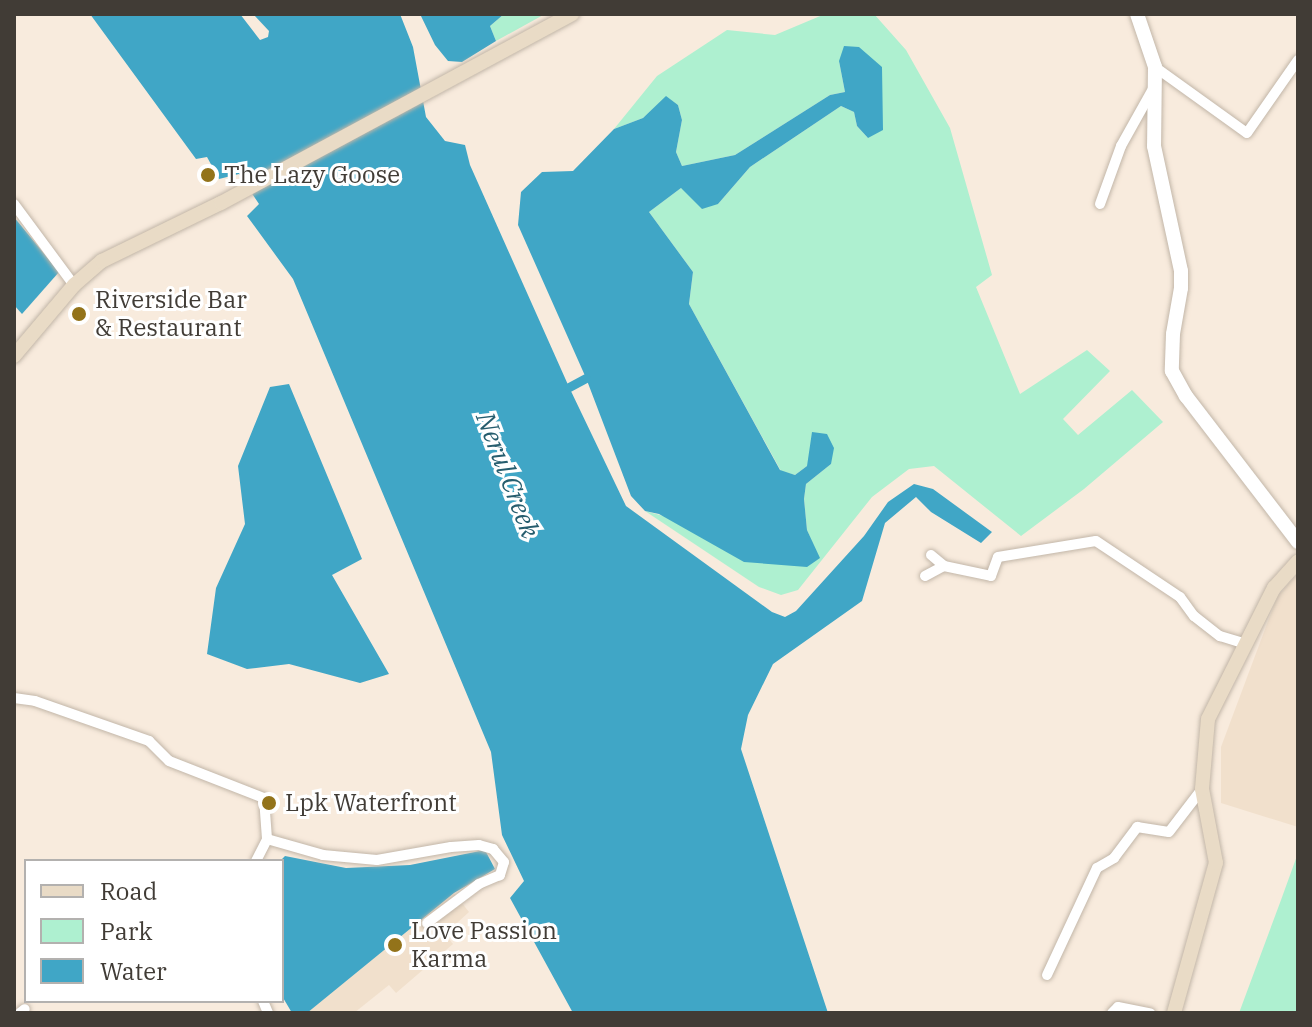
<!DOCTYPE html>
<style>
body{margin:0}
#map{position:relative;width:1312px;height:1027px;overflow:hidden;background:#f8ebdd;font-family:"IBM Plex Serif",serif}
div>[style]{position:absolute}
.built>*{inset:0;background:#f1e0cc}
.green>*{inset:0;background:#aef0d0}
.water>*{inset:0;background:#40a6c6}
.canal>*{height:9px;margin:-4.5px;padding:0 4.5px;transform-origin:4.5px;border-radius:4.5px;background:#40a6c6}
.roads{filter:drop-shadow(0 0 2px #c2b6a8) drop-shadow(0 0 2px #c2b6a8)}
.minor>*{height:10px;margin:-5px;padding:0 5px;transform-origin:5px;border-radius:5px;background:#fff}
.tertiary>*{height:14px;margin:-7px;padding:0 7px;transform-origin:7px;border-radius:7px;background:#fff}
.secondary>*{height:14px;margin:-7px;padding:0 7px;transform-origin:7px;border-radius:7px;background:#e9dbc6}
.dots>*{width:22px;height:22px;translate:-50% -50%;box-sizing:border-box;border:4px solid #fff;border-radius:50%}
span{translate:-50% -50%;white-space:nowrap;text-align:center;line-height:1.15;-webkit-text-stroke:6px #fff;paint-order:stroke}
.poi-label{font-size:24px;color:#413c36}
.left{translate:0 -50%;text-align:left}
.water-label{font-size:26px;color:#265d6e;font-style:italic}
.frame{position:absolute;inset:0;border:16px solid #413c36;pointer-events:none}
.legend{position:absolute;left:24px;top:859px;width:260px;height:144px;box-sizing:border-box;background:#fff;border:2px solid #b3b1af;margin:0;padding:10px 14px;list-style:none;font-size:24px;color:#413c36}
.legend li{display:flex;align-items:center;gap:16px;height:40px}
.legend b{width:40px;border:2px solid #b3b1af}
</style>
<div id="map">
<div class="built">
<i style="clip-path:polygon(1298px 573px,1298px 827px,1221px 803px,1221px 747px,1277px 597px)"></i>
<i style="clip-path:polygon(454px 893px,469px 912px,445px 934px,453px 944px,396px 993px,389px 985px,354px 1013px,307px 1013px,369px 959px)"></i>
</div>
<div class="green">
<i style="clip-path:polygon(504px 14px,545px 14px,496px 41px,490px 26px)"></i>
<i style="clip-path:polygon(825px 14px,874px 14px,906px 50px,950px 128px,992px 275px,976px 287px,1020px 394px,1087px 350px,1110px 371px,1063px 419px,1078px 435px,1132px 390px,1163px 422px,1084px 489px,1021px 536px,934px 466px,909px 469px,872px 497px,798px 590px,781px 595px,759px 587px,645px 511px,819px 558px,807px 530px,804px 499px,806px 484px,831px 464px,807px 466px,795px 475px,781px 471px,689px 304px,693px 272px,649px 212px,681px 188px,718px 204px,750px 167px,841px 106px,854px 112px,857px 126px,868px 138px,839px 61px,845px 92px,830px 95px,735px 155px,682px 166px,676px 152px,682px 120px,678px 105px,666px 97px,643px 118px,614px 129px,657px 76px,727px 30px,775px 35px)"></i>
<i style="clip-path:polygon(1298px 853px,1298px 1013px,1239px 1013px,1281px 900px)"></i>
</div>
<div class="water">
<i style="clip-path:polygon(90px 14px,240px 14px,260px 40px,268px 37px,269px 31px,253px 14px,400px 14px,413px 47px,426px 117px,445px 141px,465px 145px,470px 165px,569px 387px,626px 506px,772px 612px,785px 617px,796px 611px,864px 536px,888px 502px,914px 484px,933px 489px,992px 532px,981px 543px,931px 512px,916px 497px,885px 523px,862px 601px,773px 664px,748px 715px,741px 749px,828px 1013px,573px 1013px,510px 898px,524px 881px,502px 835px,491px 752px,293px 279px,247px 216px,259px 204px,239px 174px,219px 179px,207px 157px,196px 159px)"></i>
<i style="clip-path:polygon(420px 14px,504px 14px,490px 26px,496px 41px,462px 62px,448px 61px,435px 45px)"></i>
<i style="clip-path:polygon(844px 46px,859px 47px,882px 67px,883px 130px,868px 138px,857px 126px,854px 112px,841px 106px,750px 167px,718px 204px,702px 209px,681px 188px,649px 212px,693px 272px,689px 304px,780px 470px,795px 475px,807px 466px,812px 432px,827px 434px,834px 448px,831px 464px,806px 484px,804px 499px,807px 530px,820px 558px,807px 567px,744px 562px,659px 514px,645px 511px,631px 496px,586px 378px,518px 225px,521px 192px,542px 172px,573px 171px,614px 129px,643px 118px,666px 96px,678px 105px,682px 120px,676px 152px,682px 166px,735px 155px,830px 95px,845px 92px,839px 61px)"></i>
<i style="clip-path:polygon(14px 217px,59px 272px,22px 314px,14px 305px)"></i>
<i style="clip-path:polygon(289px 384px,362px 559px,332px 575px,389px 674px,360px 683px,289px 664px,247px 669px,207px 654px,216px 588px,245px 524px,238px 466px,270px 387px)"></i>
<i style="clip-path:polygon(485px 850px,495px 869px,454px 893px,307px 1013px,292px 1013px,282px 996px,280px 861px,285px 856px,346px 868px,410px 865px)"></i>
</div>
<div class="canal">
<i style="left:569px;top:387px;width:19px;rotate:-28deg"></i>
</div>
<div class="roads">
<div class="minor">
<i style="left:1155px;top:67px;width:113px;rotate:35.7deg"></i>
<i style="left:1247px;top:133px;width:89px;rotate:-55.1deg"></i>
<i style="left:14px;top:204px;width:101px;rotate:53.5deg"></i>
<i style="left:1100px;top:204px;width:62px;rotate:-70.1deg"></i>
<i style="left:1121px;top:146px;width:68px;rotate:-60.8deg"></i>
<i style="left:931px;top:555px;width:17px;rotate:40deg"></i>
<i style="left:925px;top:576px;width:21px;rotate:-28deg"></i>
<i style="left:944px;top:566px;width:48px;rotate:12deg"></i>
<i style="left:991px;top:576px;width:20px;rotate:-70deg"></i>
<i style="left:998px;top:557px;width:99px;rotate:-9.3deg"></i>
<i style="left:1096px;top:541px;width:101px;rotate:33.7deg"></i>
<i style="left:1180px;top:597px;width:24px;rotate:54deg"></i>
<i style="left:1194px;top:616px;width:33px;rotate:38deg"></i>
<i style="left:1220px;top:636px;width:27px;rotate:17deg"></i>
<i style="left:14px;top:698px;width:21px;rotate:8deg"></i>
<i style="left:35px;top:701px;width:121px;rotate:19.3deg"></i>
<i style="left:149px;top:741px;width:28px;rotate:45deg"></i>
<i style="left:169px;top:761px;width:102px;rotate:21.3deg"></i>
<i style="left:264px;top:798px;width:41px;rotate:85.8deg"></i>
<i style="left:267px;top:839px;width:58px;rotate:15.9deg"></i>
<i style="left:323px;top:855px;width:54px;rotate:5.3deg"></i>
<i style="left:377px;top:860px;width:75px;rotate:-10deg"></i>
<i style="left:451px;top:847px;width:28px;rotate:-4deg"></i>
<i style="left:479px;top:845px;width:15px;rotate:16deg"></i>
<i style="left:493px;top:849px;width:17px;rotate:50deg"></i>
<i style="left:504px;top:862px;width:14px;rotate:107deg"></i>
<i style="left:500px;top:875px;width:23px;rotate:157deg"></i>
<i style="left:479px;top:884px;width:65px;rotate:143.1deg"></i>
<i style="left:256px;top:861px;width:25px;rotate:-63deg"></i>
<i style="left:1047px;top:975px;width:118px;rotate:-65deg"></i>
<i style="left:1097px;top:868px;width:20px;rotate:-30deg"></i>
<i style="left:1114px;top:858px;width:39px;rotate:-53deg"></i>
<i style="left:1137px;top:827px;width:32px;rotate:9deg"></i>
<i style="left:1169px;top:832px;width:54px;rotate:-52.5deg"></i>
<i style="left:263px;top:1001px;width:13px;rotate:67deg"></i>
<i style="left:20px;top:1013px;width:6px;rotate:-39deg"></i>
<i style="left:1112px;top:1013px;width:8px;rotate:-45deg"></i>
<i style="left:1118px;top:1007px;width:33px;rotate:11deg"></i>
</div>
<div class="tertiary">
<i style="left:1137px;top:14px;width:56px;rotate:71.2deg"></i>
<i style="left:1155px;top:67px;width:79px;rotate:90.7deg"></i>
<i style="left:1154px;top:146px;width:128px;rotate:77.8deg"></i>
<i style="left:1181px;top:271px;width:17px;rotate:90deg"></i>
<i style="left:1181px;top:288px;width:47px;rotate:99.9deg"></i>
<i style="left:1173px;top:334px;width:37px;rotate:92deg"></i>
<i style="left:1172px;top:371px;width:29px;rotate:61deg"></i>
<i style="left:1186px;top:396px;width:184px;rotate:52.5deg"></i>
</div>
<div class="secondary">
<i style="left:14px;top:356px;width:93px;rotate:-49.8deg"></i>
<i style="left:74px;top:285px;width:37px;rotate:-41deg"></i>
<i style="left:102px;top:261px;width:132px;rotate:-26deg"></i>
<i style="left:221px;top:203px;width:399px;rotate:-28.3deg"></i>
<i style="left:1174px;top:1013px;width:156px;rotate:-74.4deg"></i>
<i style="left:1216px;top:863px;width:75px;rotate:-100.7deg"></i>
<i style="left:1202px;top:789px;width:70px;rotate:-85.1deg"></i>
<i style="left:1208px;top:719px;width:147px;rotate:-63.3deg"></i>
<i style="left:1274px;top:588px;width:36px;rotate:-48deg"></i>
</div>
</div>
<div class="dots">
<i style="left:208px;top:175px;background:#93731a"></i>
<i style="left:79px;top:314px;background:#93731a"></i>
<i style="left:269px;top:803px;background:#93731a"></i>
<i style="left:395px;top:945px;background:#93731a"></i>
</div>
<div class="poi-label">
<span class="left" style="left:224px;top:175px">The Lazy Goose</span>
<span class="left" style="left:95px;top:314px">Riverside Bar<br>&amp; Restaurant</span>
<span class="left" style="left:285px;top:803px">Lpk Waterfront</span>
<span class="left" style="left:411px;top:945px">Love Passion<br>Karma</span>
</div>
<div class="water-label">
<span style="left:508px;top:475px;rotate:69deg">Nerul Creek</span>
</div>
<div class="frame"></div>
<ul class="legend">
<li><b style="height:10px;background:#e9dbc6"></b>Road</li>
<li><b style="height:22px;background:#aef0d0"></b>Park</li>
<li><b style="height:22px;background:#40a6c6"></b>Water</li>
</ul>
</div>
